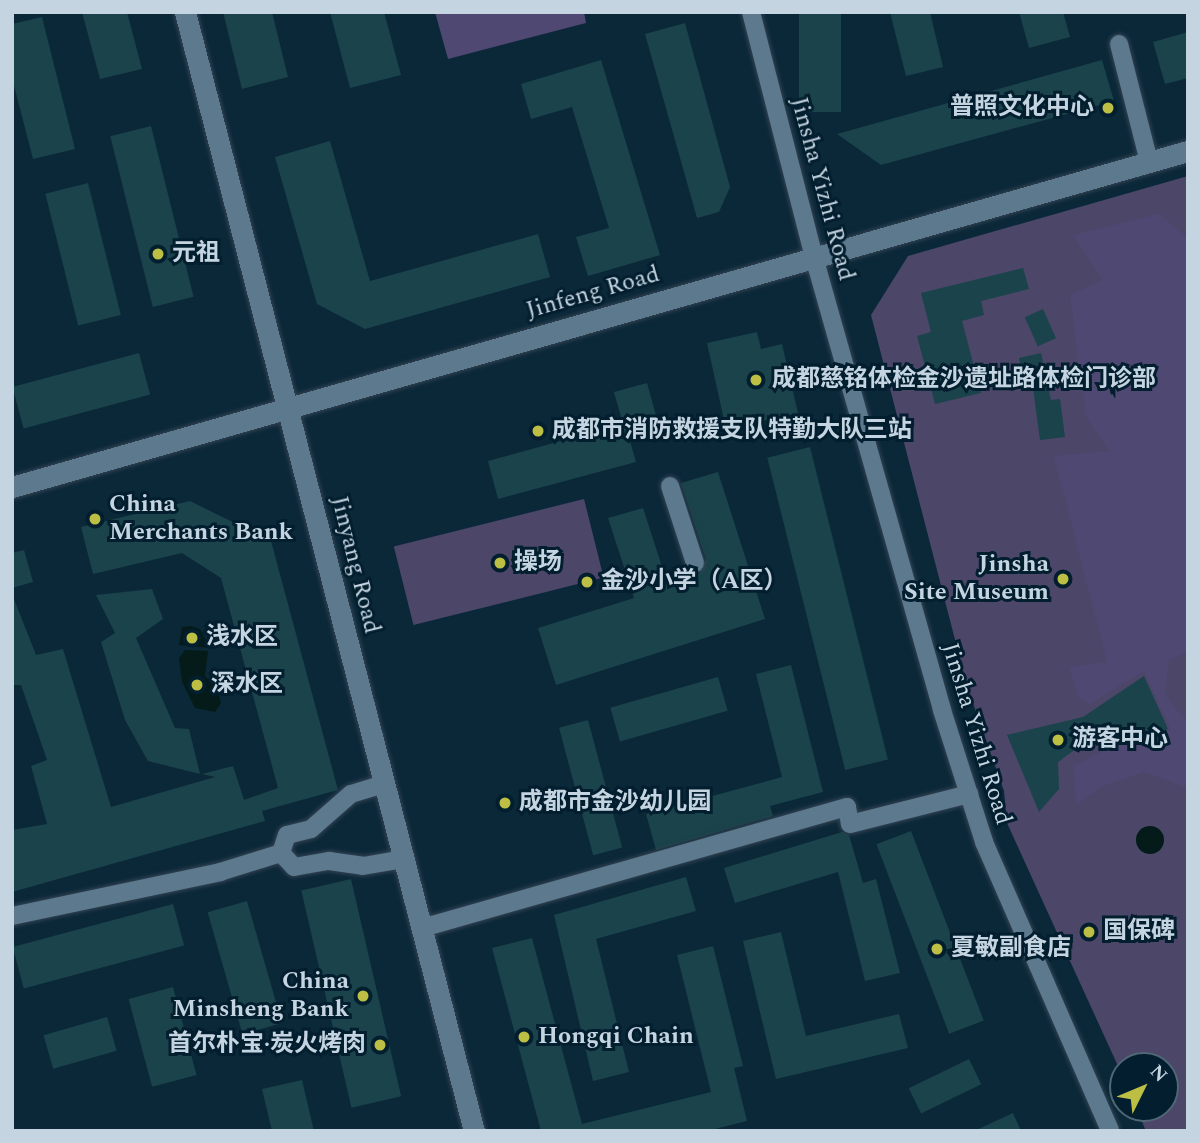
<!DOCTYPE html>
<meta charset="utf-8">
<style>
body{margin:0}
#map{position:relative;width:1200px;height:1143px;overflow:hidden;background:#0b2839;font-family:Spectral,"Noto Sans SC",serif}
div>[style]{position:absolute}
.green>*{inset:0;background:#4c4669;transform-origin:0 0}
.forest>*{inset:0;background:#4f4872}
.water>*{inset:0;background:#051b19}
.round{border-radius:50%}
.building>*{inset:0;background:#1a434b;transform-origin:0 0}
.roads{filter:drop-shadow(0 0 2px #334352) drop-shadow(0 0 2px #334352)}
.minor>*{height:18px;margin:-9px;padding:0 9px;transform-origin:9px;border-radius:9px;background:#5c798e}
.tertiary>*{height:21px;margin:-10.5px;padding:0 10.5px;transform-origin:10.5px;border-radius:10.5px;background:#5c798e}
.dots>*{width:19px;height:19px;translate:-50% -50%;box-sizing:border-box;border:4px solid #021e2f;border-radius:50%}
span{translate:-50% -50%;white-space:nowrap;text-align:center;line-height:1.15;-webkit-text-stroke:6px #021e2f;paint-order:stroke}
.poi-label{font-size:24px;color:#c4d4e0;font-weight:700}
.right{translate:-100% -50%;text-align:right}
.left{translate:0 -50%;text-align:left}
.street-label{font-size:24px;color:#c4d4e0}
.frame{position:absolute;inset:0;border:14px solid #c4d4e0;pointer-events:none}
.north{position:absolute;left:1109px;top:1052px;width:70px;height:70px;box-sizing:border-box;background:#021e2f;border:2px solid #506776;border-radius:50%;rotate:47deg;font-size:19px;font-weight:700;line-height:28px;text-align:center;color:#c4d4e0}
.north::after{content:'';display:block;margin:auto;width:24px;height:32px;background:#bcbf43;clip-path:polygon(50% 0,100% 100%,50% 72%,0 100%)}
</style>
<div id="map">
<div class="green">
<i style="clip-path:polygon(1188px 176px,1188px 1131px,1146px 1131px,1136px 1108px,1165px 1108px,1165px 1066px,1123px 1066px,1123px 1077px,1007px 823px,1004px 791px,967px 686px,871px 315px,908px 256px)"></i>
<i style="left:584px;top:499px;width:81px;height:196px;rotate:76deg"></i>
</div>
<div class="forest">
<i style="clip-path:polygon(435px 12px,584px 12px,586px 23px,448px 59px)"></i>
<i style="clip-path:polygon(1159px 214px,1188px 239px,1188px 651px,1169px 660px,1165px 695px,1188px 723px,1188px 788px,1143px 772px,1099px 788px,1076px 805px,1073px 766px,1109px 748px,1171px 730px,1144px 671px,1089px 704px,1079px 698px,1069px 667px,1107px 662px,1054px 456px,1110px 451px,1086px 417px,1070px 295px,1103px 280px,1073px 235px)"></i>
</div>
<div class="water">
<i style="clip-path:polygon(191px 626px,200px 629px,210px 648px,179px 645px,182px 627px)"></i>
<i style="clip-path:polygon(185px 650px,208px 651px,205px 676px,218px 691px,221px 703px,215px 712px,195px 708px,182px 682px,179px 658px)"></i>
<i class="round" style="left:1136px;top:826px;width:28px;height:28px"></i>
</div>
<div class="building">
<i style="clip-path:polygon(82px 12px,127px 12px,142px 69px,100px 79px)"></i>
<i style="clip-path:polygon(223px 12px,272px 12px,288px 77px,242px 89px)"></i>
<i style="clip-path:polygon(330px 12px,384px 12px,401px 75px,350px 88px)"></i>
<i style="left:799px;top:12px;width:42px;height:100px"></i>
<i style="clip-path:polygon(890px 12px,930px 12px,943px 67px,906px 76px)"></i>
<i style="clip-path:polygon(1019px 12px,1063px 12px,1070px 37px,1029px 48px)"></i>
<i style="clip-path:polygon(42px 17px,75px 149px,33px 159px,12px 78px,12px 24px)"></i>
<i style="clip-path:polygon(685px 23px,730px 187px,719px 212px,697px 218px,645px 34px)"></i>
<i style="clip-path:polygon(1188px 32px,1188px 78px,1165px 84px,1153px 42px)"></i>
<i style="clip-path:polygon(601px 60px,660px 255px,588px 276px,576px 237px,609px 228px,572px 107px,531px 119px,521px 84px)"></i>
<i style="clip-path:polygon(1102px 60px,1114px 101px,881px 165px,837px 134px)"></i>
<i style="left:151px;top:126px;width:176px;height:42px;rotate:76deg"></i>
<i style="clip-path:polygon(330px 141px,370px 281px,538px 234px,550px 277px,365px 329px,317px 304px,275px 157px)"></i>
<i style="left:88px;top:183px;width:136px;height:44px;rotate:76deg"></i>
<i style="clip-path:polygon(1023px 268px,1029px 289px,981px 301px,984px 315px,962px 321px,981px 393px,935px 404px,917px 336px,931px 332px,921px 293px)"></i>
<i style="left:1043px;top:309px;width:32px;height:20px;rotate:66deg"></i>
<i style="clip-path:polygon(757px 332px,761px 349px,782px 344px,798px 413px,726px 429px,707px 343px)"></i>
<i style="left:139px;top:353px;width:43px;height:131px;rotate:75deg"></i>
<i style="clip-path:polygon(1041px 353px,1051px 400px,1060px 399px,1065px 437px,1040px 440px,1033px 388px,1026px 390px,1019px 358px)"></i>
<i style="clip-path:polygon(647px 383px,661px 433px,630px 441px,636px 462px,498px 499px,488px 461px,623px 424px,614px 392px)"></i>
<i style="left:810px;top:447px;width:322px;height:44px;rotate:76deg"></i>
<i style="clip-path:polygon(718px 472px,765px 619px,556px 685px,538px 628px,634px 598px,608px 518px,643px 508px,667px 582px,699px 574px,706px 559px,681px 483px)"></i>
<i style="clip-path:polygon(190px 501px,271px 541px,338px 790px,262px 811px,265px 821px,12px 892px,12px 830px,47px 824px,31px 766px,47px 760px,21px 685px,12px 685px,12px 594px,36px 655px,63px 649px,111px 807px,215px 777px,202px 774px,233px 766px,244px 800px,278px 788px,221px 578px,182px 553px,93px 574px,81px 527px)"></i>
<i style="clip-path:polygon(24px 550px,33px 582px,12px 588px,12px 553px)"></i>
<i style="clip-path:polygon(152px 589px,163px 619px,136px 638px,175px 728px,189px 729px,200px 774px,148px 761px,125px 720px,101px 642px,115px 633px,96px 595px)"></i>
<i style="clip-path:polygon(791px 665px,823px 792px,770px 806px,773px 816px,656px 850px,646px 814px,782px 777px,756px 674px)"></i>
<i style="clip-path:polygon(1144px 676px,1168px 729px,1081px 745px,1058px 762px,1059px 789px,1039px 812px,1007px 735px,1083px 717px)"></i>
<i style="left:718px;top:677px;width:35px;height:112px;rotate:74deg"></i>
<i style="left:588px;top:720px;width:132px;height:30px;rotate:75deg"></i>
<i style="left:911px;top:831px;width:203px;height:37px;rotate:69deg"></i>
<i style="clip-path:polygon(842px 832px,849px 835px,863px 883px,876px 879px,900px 973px,865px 981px,838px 872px,735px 903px,724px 868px)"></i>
<i style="clip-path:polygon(686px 877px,696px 911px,596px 939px,629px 1072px,593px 1081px,554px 915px)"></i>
<i style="left:351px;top:879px;width:223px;height:51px;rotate:77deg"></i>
<i style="left:247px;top:901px;width:127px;height:41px;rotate:74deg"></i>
<i style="left:173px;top:904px;width:43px;height:166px;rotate:75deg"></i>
<i style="clip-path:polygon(781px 932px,806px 1036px,899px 1014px,908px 1048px,776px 1079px,743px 941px)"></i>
<i style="clip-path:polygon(532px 938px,582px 1124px,711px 1092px,677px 955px,713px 946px,743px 1066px,734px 1068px,747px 1121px,707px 1131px,541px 1131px,492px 948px)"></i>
<i style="left:173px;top:987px;width:91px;height:46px;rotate:75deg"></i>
<i style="left:107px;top:1017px;width:35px;height:66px;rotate:74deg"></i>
<i style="left:969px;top:1059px;width:28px;height:67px;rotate:64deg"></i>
<i style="clip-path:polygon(302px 1080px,314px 1131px,272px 1131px,262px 1089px)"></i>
<i style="clip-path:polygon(1013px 1113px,1021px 1131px,974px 1131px)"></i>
</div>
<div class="roads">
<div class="minor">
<i style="left:751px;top:12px;width:253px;rotate:75.6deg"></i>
<i style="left:814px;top:257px;width:471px;rotate:74.2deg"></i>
<i style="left:942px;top:710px;width:139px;rotate:72.3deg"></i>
<i style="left:984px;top:842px;width:315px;rotate:66.4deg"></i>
<i style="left:1119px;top:44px;width:122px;rotate:75.7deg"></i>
<i style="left:670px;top:486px;width:81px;rotate:72deg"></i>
<i style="left:281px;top:853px;width:19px;rotate:47deg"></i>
<i style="left:294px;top:867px;width:36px;rotate:-10deg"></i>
<i style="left:329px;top:861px;width:34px;rotate:8deg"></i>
<i style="left:363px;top:866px;width:42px;rotate:-9.7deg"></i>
<i style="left:12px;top:916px;width:213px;rotate:-11.9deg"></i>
<i style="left:220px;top:872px;width:64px;rotate:-17.3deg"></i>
<i style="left:281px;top:853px;width:19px;rotate:-72deg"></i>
<i style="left:287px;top:835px;width:25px;rotate:-14deg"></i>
<i style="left:311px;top:829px;width:53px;rotate:-41.2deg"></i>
<i style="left:351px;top:794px;width:34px;rotate:-17deg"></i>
<i style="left:422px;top:928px;width:442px;rotate:-15.9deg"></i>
<i style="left:847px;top:807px;width:17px;rotate:80deg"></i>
<i style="left:850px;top:824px;width:123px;rotate:-14.1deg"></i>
</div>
<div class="tertiary">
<i style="left:185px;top:12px;width:1156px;rotate:75.52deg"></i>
<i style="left:12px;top:487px;width:1223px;rotate:-15.95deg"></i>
</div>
</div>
<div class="dots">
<i style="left:1108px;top:108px;background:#bcbf43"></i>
<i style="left:158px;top:254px;background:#bcbf43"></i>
<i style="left:756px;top:380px;background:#bcbf43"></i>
<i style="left:538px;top:431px;background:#bcbf43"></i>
<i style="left:95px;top:519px;background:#bcbf43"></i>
<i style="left:500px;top:563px;background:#bcbf43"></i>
<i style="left:1063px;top:579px;background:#bcbf43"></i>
<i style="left:587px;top:582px;background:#bcbf43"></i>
<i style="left:192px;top:638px;background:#bcbf43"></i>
<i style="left:197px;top:685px;background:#bcbf43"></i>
<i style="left:1058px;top:740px;background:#bcbf43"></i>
<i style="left:505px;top:803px;background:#bcbf43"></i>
<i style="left:1089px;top:932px;background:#bcbf43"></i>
<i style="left:937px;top:949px;background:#bcbf43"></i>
<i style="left:363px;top:996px;background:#bcbf43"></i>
<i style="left:524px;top:1037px;background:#bcbf43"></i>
<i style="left:380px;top:1045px;background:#bcbf43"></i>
</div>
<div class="poi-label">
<span class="right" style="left:1094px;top:108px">普照文化中心</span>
<span class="left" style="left:172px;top:254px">元祖</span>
<span class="left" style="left:772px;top:380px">成都慈铭体检金沙遗址路体检门诊部</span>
<span class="left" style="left:552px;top:431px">成都市消防救援支队特勤大队三站</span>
<span class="left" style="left:109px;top:519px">China<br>Merchants Bank</span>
<span class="left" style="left:514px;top:563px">操场</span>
<span class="right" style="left:1049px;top:579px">Jinsha<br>Site Museum</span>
<span class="left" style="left:601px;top:582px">金沙小学（A区）</span>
<span class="left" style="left:206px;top:638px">浅水区</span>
<span class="left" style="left:211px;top:685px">深水区</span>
<span class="left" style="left:1072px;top:740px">游客中心</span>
<span class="left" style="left:519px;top:803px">成都市金沙幼儿园</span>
<span class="left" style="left:1103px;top:932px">国保碑</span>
<span class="left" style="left:951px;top:949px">夏敏副食店</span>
<span class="right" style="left:349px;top:996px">China<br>Minsheng Bank</span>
<span class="left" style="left:538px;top:1037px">Hongqi Chain</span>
<span class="right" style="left:366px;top:1045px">首尔朴宝·炭火烤肉</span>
</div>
<div class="street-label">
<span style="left:822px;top:189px;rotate:75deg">Jinsha Yizhi Road</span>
<span style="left:593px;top:293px;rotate:-16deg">Jinfeng Road</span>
<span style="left:355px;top:565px;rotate:76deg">Jinyang Road</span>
<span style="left:976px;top:734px;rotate:73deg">Jinsha Yizhi Road</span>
</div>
<div class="frame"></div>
<div class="north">N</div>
</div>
